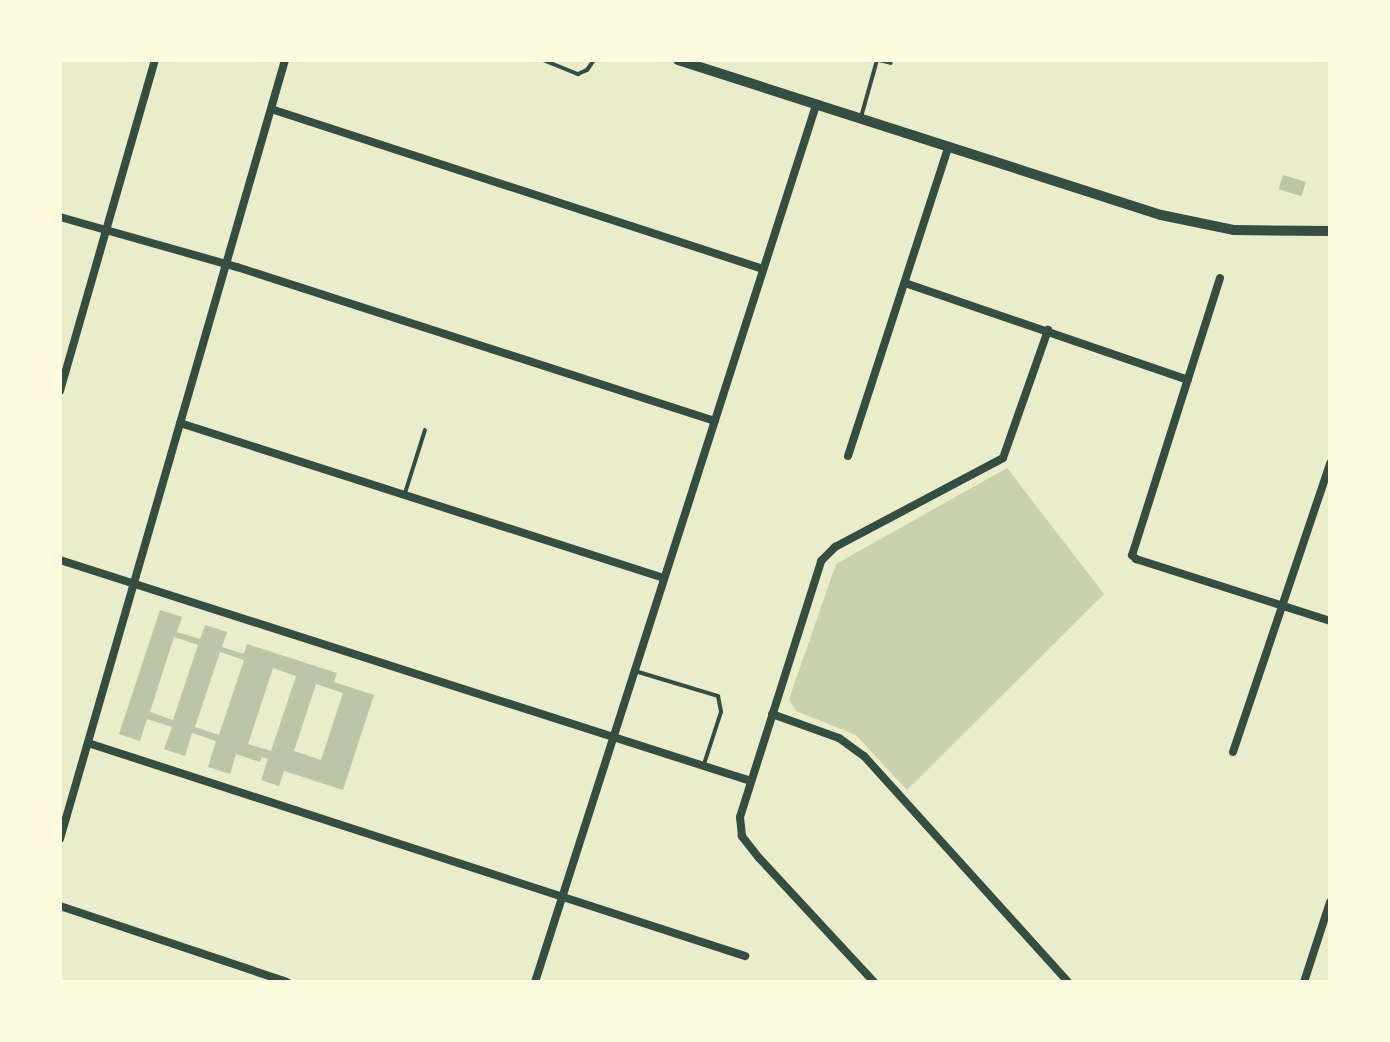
<!DOCTYPE html>
<style>
body{margin:0}
#map{position:relative;width:1390px;height:1042px;overflow:hidden;background:#e9edc9;font-family:Commissioner,sans-serif}
div>[style]{position:absolute}
.green>*{inset:0;background:#cad2ad}
.building>*{inset:0;background:#bcc5a7;transform-origin:0 0}
.service>*{height:4px;margin:-2px;padding:0 2px;transform-origin:2px;border-radius:2px;background:#344e41}
.minor>*{height:8px;margin:-4px;padding:0 4px;transform-origin:4px;border-radius:4px;background:#344e41}
.tertiary>*{height:10px;margin:-5px;padding:0 5px;transform-origin:5px;border-radius:5px;background:#344e41}
span{translate:-50% -50%;white-space:nowrap;text-align:center;line-height:1.15;-webkit-text-stroke:6px #fefae0;paint-order:stroke}
.frame{position:absolute;inset:0;border:62px solid #fefae0;pointer-events:none}
</style>
<div id="map">
<div class="green">
<i style="clip-path:polygon(1007px 468px,1104px 594px,907px 790px,856px 735px,796px 711px,789px 699px,836px 564px)"></i>
</div>
<div class="building">
<i style="left:1283px;top:175px;width:24px;height:15px;rotate:17deg"></i>
<i style="clip-path:polygon(evenodd,160px 610px,182px 617px,177px 632px,200px 639px,205px 625px,227px 632px,222px 647px,244px 654px,247px 644px,337px 673px,334px 682px,374px 695px,343px 790px,284px 771px,279px 786px,261px 780px,268px 759px,262px 757px,260px 762px,236px 754px,230px 774px,208px 767px,216px 741px,192px 733px,185px 756px,164px 749px,172px 727px,147px 719px,140px 741px,119px 734px,160px 610px,174px 637px,198px 645px,173px 720px,150px 712px,174px 637px,160px 610px,220px 652px,244px 660px,219px 735px,195px 727px,220px 652px,160px 610px,273px 668px,296px 676px,271px 751px,248px 744px,273px 668px,160px 610px,316px 684px,343px 693px,321px 760px,294px 751px,316px 684px)"></i>
</div>
<div class="service">
<i style="left:543px;top:60px;width:38px;rotate:22deg"></i>
<i style="left:578px;top:74px;width:10px;rotate:-24deg"></i>
<i style="left:587px;top:70px;width:12px;rotate:-55deg"></i>
<i style="left:879px;top:60px;width:12px;rotate:14deg"></i>
<i style="left:861px;top:117px;width:59px;rotate:-74.3deg"></i>
<i style="left:405px;top:493px;width:66px;rotate:-72.4deg"></i>
<i style="left:635px;top:671px;width:87px;rotate:16.8deg"></i>
<i style="left:718px;top:696px;width:16px;rotate:79deg"></i>
<i style="left:721px;top:712px;width:55px;rotate:108.1deg"></i>
</div>
<div class="minor">
<i style="left:271px;top:109px;width:517px;rotate:18.01deg"></i>
<i style="left:60px;top:217px;width:184px;rotate:15.8deg"></i>
<i style="left:237px;top:267px;width:502px;rotate:17.86deg"></i>
<i style="left:1220px;top:278px;width:291px;rotate:107.6deg"></i>
<i style="left:1132px;top:555px;width:6px;rotate:45deg"></i>
<i style="left:1136px;top:559px;width:204px;rotate:17.7deg"></i>
<i style="left:905px;top:283px;width:299px;rotate:18.9deg"></i>
<i style="left:60px;top:391px;width:344px;rotate:-74deg"></i>
<i style="left:180px;top:423px;width:508px;rotate:17.76deg"></i>
<i style="left:848px;top:456px;width:324px;rotate:-72deg"></i>
<i style="left:60px;top:560px;width:725px;rotate:17.74deg"></i>
<i style="left:772px;top:714px;width:71px;rotate:19.7deg"></i>
<i style="left:839px;top:738px;width:31px;rotate:36deg"></i>
<i style="left:864px;top:756px;width:304px;rotate:47.9deg"></i>
<i style="left:88px;top:743px;width:691px;rotate:17.96deg"></i>
<i style="left:1233px;top:752px;width:305px;rotate:-71.4deg"></i>
<i style="left:60px;top:839px;width:811px;rotate:-73.89deg"></i>
<i style="left:60px;top:906px;width:239px;rotate:18.5deg"></i>
<i style="left:535px;top:982px;width:921px;rotate:-72.23deg"></i>
<i style="left:874px;top:982px;width:169px;rotate:-132.8deg"></i>
<i style="left:759px;top:858px;width:28px;rotate:-128deg"></i>
<i style="left:742px;top:836px;width:19px;rotate:-96deg"></i>
<i style="left:740px;top:817px;width:269px;rotate:-72.4deg"></i>
<i style="left:821px;top:561px;width:20px;rotate:-45deg"></i>
<i style="left:835px;top:547px;width:190px;rotate:-27.9deg"></i>
<i style="left:1003px;top:458px;width:136px;rotate:-70.6deg"></i>
<i style="left:1304px;top:982px;width:84px;rotate:-72deg"></i>
</div>
<div class="tertiary">
<i style="left:678px;top:60px;width:507px;rotate:17.79deg"></i>
<i style="left:1161px;top:215px;width:75px;rotate:11.6deg"></i>
<i style="left:1234px;top:230px;width:96px;rotate:0.6deg"></i>
</div>
<div class="frame"></div>
</div>
